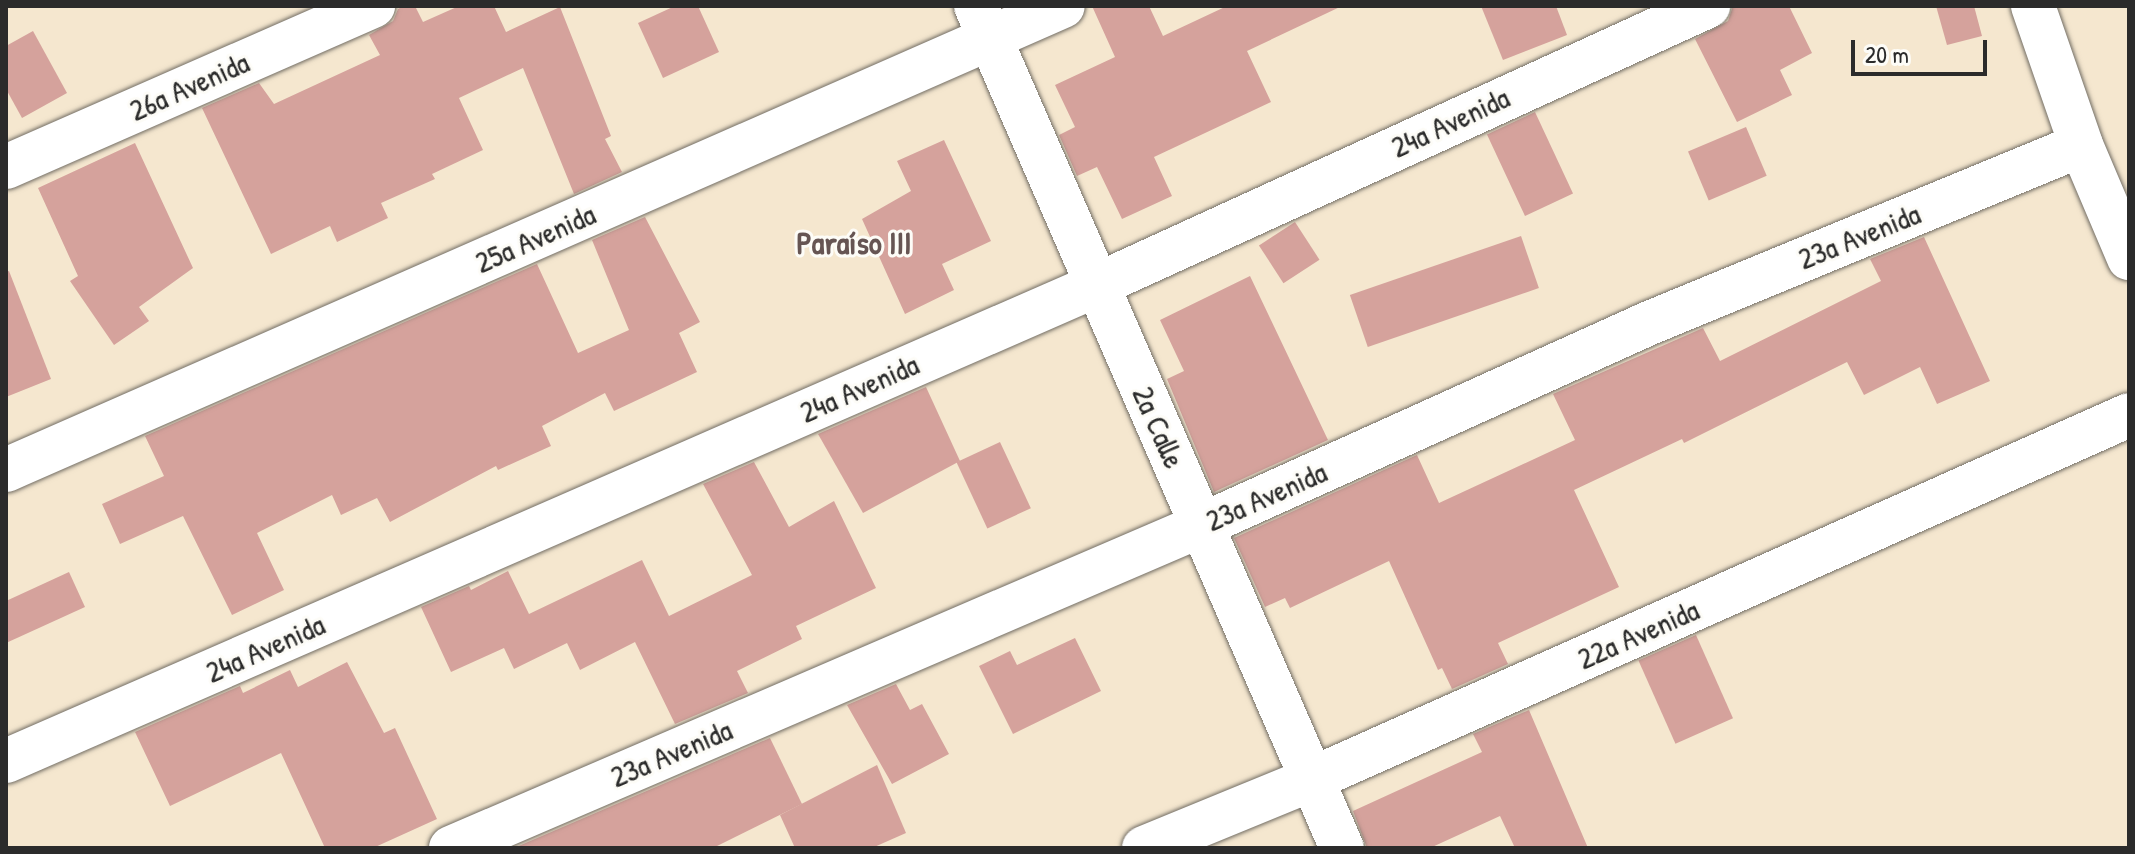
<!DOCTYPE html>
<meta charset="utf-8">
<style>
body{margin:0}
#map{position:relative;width:2135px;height:854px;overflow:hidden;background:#f5e7cf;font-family:"Patrick Hand",sans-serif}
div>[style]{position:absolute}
.building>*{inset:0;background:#d5a29c;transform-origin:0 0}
.roads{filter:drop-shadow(0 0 2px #726d64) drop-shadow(0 0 2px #726d64)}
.street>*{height:44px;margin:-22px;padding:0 22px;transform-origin:22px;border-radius:22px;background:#fff}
span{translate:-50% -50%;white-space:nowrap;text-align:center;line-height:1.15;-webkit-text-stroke:6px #fdfcf7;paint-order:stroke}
.street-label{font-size:30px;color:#2b2b2b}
.neighbourhood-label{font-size:32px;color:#665553;font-weight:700}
.frame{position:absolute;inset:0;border:8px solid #2b2b2b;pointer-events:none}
.scale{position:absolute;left:1851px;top:40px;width:136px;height:36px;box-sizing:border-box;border:4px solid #2b2b2b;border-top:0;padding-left:10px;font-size:24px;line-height:28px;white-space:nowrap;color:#2b2b2b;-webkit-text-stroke:6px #fdfcf7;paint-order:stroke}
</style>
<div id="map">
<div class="building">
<i style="clip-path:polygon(404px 6px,415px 6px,423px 22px,459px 6px,494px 6px,506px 32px,560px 7px,611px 136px,605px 139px,622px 172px,574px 194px,523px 68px,459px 98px,483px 150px,432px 174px,435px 179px,381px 203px,388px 218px,337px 242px,330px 226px,271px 254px,202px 108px,259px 83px,274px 104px,380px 55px,369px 35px,393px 21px,398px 9px)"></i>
<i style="clip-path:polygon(675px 6px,698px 6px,719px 52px,663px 78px,638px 23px)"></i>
<i style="clip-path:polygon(1092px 6px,1149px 6px,1163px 36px,1227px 6px,1342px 6px,1247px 51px,1271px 102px,1154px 157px,1172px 196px,1122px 219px,1097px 167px,1077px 176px,1059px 135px,1075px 127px,1055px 85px,1115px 57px)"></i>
<i style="clip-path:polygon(1481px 6px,1556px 6px,1567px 35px,1503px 60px)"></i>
<i style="clip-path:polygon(1733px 6px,1789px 6px,1812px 53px,1780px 70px,1792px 95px,1737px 122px,1695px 39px,1728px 21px)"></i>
<i style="clip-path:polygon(1936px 6px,1974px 6px,1982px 36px,1947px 45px)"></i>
<i style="clip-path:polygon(33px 31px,67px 93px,22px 118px,6px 89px,6px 46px)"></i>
<i style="left:1535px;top:112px;width:90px;height:53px;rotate:65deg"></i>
<i style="left:1746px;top:127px;width:53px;height:63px;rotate:67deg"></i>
<i style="clip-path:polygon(944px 140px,991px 241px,942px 264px,954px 290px,905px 314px,862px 219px,911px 191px,897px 161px)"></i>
<i style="clip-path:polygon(135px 143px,193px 268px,139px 307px,149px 321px,114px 345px,70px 281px,78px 276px,38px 188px)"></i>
<i style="clip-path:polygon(645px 217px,700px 322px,679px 333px,697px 372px,614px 411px,605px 393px,542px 426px,551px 446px,498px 470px,496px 466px,390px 522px,377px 498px,341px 515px,332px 495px,257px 533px,284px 590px,232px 615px,183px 516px,120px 544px,102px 504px,164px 476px,145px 436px,537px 264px,578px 353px,629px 330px,592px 240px)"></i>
<i style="left:1295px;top:222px;width:45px;height:43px;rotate:57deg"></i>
<i style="left:1521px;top:236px;width:55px;height:181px;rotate:71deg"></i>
<i style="clip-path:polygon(1924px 237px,1990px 381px,1937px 404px,1920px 367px,1864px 395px,1847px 362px,1684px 443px,1682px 439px,1574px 490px,1619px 587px,1498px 643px,1508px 664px,1452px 689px,1442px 668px,1438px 670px,1389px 561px,1290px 608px,1285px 598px,1265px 607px,1234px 538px,1417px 455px,1439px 503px,1575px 440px,1553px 394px,1703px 328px,1720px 361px,1881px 281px,1870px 259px)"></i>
<i style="clip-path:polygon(9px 271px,51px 379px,6px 397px,6px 272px)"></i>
<i style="clip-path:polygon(1250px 276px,1328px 440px,1214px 492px,1167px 379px,1184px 371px,1160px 320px)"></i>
<i style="clip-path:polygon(926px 387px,960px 461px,863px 513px,818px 434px)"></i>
<i style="left:1000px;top:442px;width:73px;height:48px;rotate:65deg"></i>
<i style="clip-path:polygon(754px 462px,789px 527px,834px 501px,876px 588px,796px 626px,802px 639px,737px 671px,748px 693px,675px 724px,635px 642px,580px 670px,567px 643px,514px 669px,504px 648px,451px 672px,421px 607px,469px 586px,471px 590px,508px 571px,529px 614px,642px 560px,669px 616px,752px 575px,703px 484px)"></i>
<i style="clip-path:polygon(69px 572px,85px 607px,6px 643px,6px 601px)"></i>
<i style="left:1696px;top:635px;width:91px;height:63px;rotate:66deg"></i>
<i style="clip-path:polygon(1075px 638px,1101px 691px,1013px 734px,979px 666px,1010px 651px,1017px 665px)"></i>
<i style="clip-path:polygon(347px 662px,384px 733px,395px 728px,437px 819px,373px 848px,325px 848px,281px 753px,170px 806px,135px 732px,240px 686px,243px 693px,290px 670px,298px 687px)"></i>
<i style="clip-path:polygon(896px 684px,910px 710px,922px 704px,949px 754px,892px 784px,847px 705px)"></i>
<i style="clip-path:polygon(1529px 710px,1588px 848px,1515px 848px,1500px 816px,1430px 848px,1367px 848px,1353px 811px,1482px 752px,1473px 734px)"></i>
<i style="clip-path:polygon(770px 738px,802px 804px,713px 848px,514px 848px)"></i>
<i style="clip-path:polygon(877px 765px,906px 833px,872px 848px,795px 848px,780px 815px)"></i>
</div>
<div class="roads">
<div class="street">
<i style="left:976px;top:6px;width:918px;rotate:66.51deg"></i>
<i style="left:2033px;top:6px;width:147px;rotate:70.9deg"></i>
<i style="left:2081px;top:145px;width:123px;rotate:67deg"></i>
<i style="left:6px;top:167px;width:401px;rotate:-23.7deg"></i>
<i style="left:6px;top:470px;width:1154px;rotate:-23.7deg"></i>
<i style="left:6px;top:761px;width:1190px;rotate:-23.57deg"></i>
<i style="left:1097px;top:285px;width:672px;rotate:-24.54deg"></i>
<i style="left:451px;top:848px;width:818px;rotate:-23.27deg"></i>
<i style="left:1202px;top:525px;width:488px;rotate:-24.3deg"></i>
<i style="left:1647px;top:324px;width:469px;rotate:-22.4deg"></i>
<i style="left:1144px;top:848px;width:182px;rotate:-22.3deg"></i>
<i style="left:1312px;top:779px;width:894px;rotate:-24.01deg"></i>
</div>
</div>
<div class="street-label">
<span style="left:189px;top:86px;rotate:-24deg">26a Avenida</span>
<span style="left:1450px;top:122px;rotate:-25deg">24a Avenida</span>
<span style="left:1859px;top:236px;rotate:-22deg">23a Avenida</span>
<span style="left:535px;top:238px;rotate:-24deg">25a Avenida</span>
<span style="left:859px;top:388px;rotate:-24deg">24a Avenida</span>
<span style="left:1159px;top:427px;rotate:66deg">2a Calle</span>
<span style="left:1266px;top:496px;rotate:-24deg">23a Avenida</span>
<span style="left:1638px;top:634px;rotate:-24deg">22a Avenida</span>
<span style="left:265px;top:648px;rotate:-24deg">24a Avenida</span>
<span style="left:671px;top:753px;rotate:-23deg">23a Avenida</span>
</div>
<div class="neighbourhood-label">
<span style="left:854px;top:243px">Paraíso III</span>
</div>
<div class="frame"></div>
<div class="scale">20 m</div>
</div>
